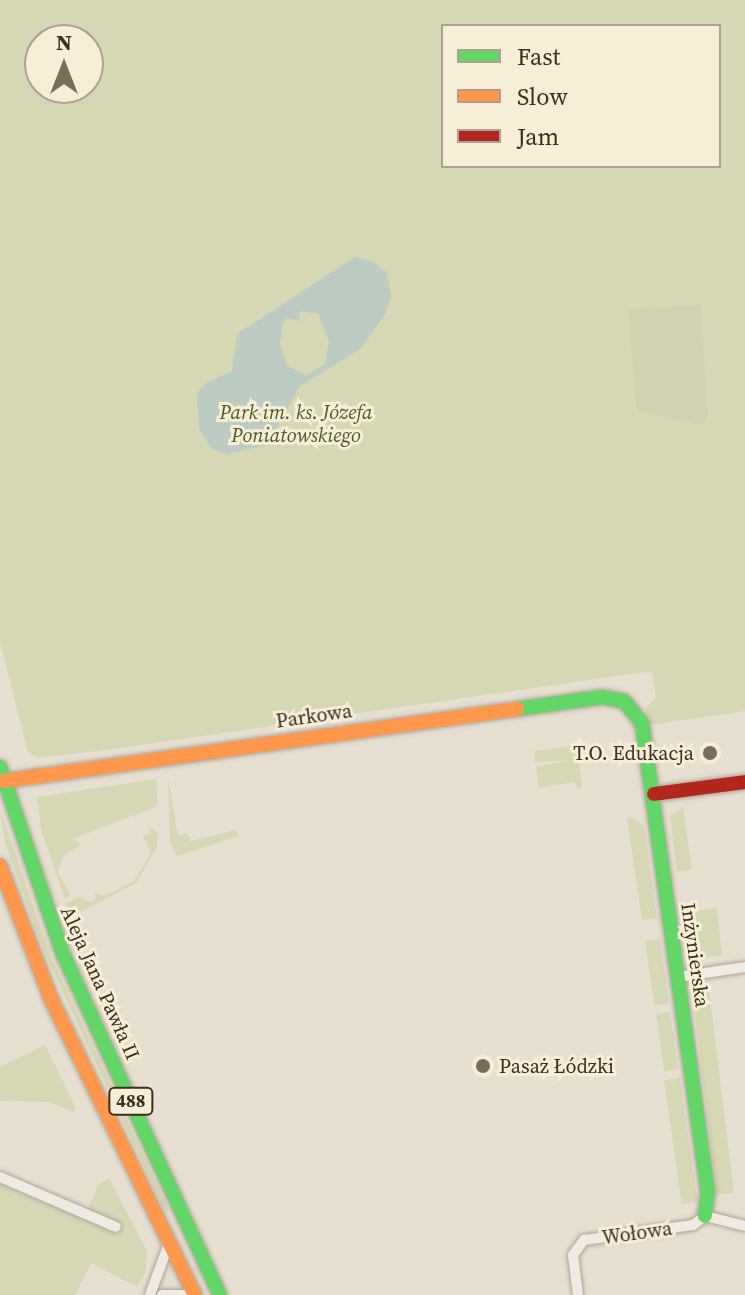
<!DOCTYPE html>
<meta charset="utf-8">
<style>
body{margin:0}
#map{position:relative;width:745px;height:1295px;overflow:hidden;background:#e7e0d1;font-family:"Source Serif 4",serif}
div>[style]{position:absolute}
.green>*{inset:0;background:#d6d7b3;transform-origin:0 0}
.cemetery>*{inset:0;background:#d1d1b3}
.water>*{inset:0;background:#bcccc2}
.roads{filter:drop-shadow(0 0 2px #ada599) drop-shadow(0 0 2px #ada599)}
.street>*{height:10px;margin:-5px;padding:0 5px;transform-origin:5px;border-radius:5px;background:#efebe3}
.fast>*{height:14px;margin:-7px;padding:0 7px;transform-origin:7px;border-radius:7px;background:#63d668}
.slow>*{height:14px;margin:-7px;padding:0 7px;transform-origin:7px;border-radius:7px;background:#ff974d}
.jam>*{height:14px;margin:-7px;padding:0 7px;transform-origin:7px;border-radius:7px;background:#b3261e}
.dots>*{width:22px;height:22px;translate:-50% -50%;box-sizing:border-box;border:4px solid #f7eed8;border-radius:50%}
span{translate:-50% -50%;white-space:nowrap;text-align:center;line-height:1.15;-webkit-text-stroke:6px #f7eed8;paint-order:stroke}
.shield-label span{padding:2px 6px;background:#f7eed8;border:2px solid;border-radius:6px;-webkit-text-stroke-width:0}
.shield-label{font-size:18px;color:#3d2e20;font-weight:700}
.park-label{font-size:20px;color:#4d5a26;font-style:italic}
.street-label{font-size:20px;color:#3d2e20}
.poi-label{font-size:20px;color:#3d2e20}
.right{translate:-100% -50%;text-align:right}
.left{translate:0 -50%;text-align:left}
.legend{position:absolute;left:441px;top:24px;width:280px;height:144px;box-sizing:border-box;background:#f7eed8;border:2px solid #ada18e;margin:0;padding:10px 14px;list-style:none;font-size:24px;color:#3d2e20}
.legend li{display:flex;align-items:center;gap:16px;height:40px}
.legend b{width:40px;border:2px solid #ada18e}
.north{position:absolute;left:24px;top:24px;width:80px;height:80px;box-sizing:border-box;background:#f7eed8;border:2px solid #ada18e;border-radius:50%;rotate:0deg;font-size:22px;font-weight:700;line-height:32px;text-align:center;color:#3d2e20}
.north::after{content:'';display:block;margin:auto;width:28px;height:36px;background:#786c5e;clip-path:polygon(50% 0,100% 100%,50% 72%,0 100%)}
</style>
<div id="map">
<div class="green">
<i style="clip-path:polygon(evenodd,0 0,745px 0,745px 711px,650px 725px,645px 709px,656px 697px,652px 673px,643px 672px,114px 749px,38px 758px,28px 752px,0 642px,0 0,443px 26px,719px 26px,719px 166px,443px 166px,443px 26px,0 0,40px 40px,88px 40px,88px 88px,40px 88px,40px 40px)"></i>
<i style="clip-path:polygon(577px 745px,582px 788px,577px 789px,575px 782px,539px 788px,536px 767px,571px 760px,535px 762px,534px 751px)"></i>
<i style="clip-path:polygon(168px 778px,178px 836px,187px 833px,191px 841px,235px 830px,239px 836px,177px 856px,170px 842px)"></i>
<i style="clip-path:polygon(156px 779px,158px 803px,153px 808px,72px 839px,81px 845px,63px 856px,58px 872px,70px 894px,65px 899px,41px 829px,37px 797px)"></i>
<i style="clip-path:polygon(683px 807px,692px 869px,677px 872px,670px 816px)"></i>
<i style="clip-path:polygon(0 810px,52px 959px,169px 1210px,165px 1212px,43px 949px,5px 843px)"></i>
<i style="clip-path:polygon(632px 817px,644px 826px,657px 918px,642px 920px,627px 818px)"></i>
<i style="clip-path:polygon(148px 826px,158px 833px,157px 847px,136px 883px,72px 916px,66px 903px,79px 897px,89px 902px,96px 899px,94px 893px,104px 896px,134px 881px,151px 853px,143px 836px,151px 833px)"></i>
<i style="clip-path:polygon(717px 908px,722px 956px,699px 958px,688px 953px,682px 912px)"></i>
<i style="left:660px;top:939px;width:65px;height:15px;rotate:82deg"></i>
<i style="left:708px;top:981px;width:213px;height:17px;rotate:83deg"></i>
<i style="left:670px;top:1012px;width:58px;height:14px;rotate:82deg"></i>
<i style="clip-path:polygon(45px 1045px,76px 1108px,74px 1112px,49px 1102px,0 1101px,0 1067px)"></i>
<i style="left:680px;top:1078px;width:125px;height:16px;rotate:82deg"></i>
<i style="clip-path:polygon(109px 1178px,147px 1251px,146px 1272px,137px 1287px,91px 1263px,75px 1295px,0 1295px,0 1184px,118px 1234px,121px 1225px,88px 1209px,98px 1185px)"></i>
</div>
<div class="cemetery">
<i style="clip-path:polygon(700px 304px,708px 417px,702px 425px,637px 411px,628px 310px)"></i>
</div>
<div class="water">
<i style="clip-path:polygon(evenodd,355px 257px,374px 262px,387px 273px,391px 296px,385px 315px,360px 349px,300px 386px,267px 445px,227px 454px,212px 449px,199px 429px,197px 394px,206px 383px,232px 371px,237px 334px,355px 257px,299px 311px,318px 314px,329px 341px,325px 364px,307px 375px,287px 366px,280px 343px,283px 324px,286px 318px,300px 321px,299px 311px)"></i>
</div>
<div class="roads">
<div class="street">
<i style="left:678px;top:977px;width:68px;rotate:-8.5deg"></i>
<i style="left:0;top:1177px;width:126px;rotate:23.3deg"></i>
<i style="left:150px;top:1295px;width:55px;rotate:-69.9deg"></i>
<i style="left:162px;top:1295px;width:24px"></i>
<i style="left:578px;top:1295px;width:40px;rotate:-97.1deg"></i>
<i style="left:573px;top:1255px;width:19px;rotate:-54deg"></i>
<i style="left:584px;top:1240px;width:110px;rotate:-7.8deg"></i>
<i style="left:693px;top:1225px;width:15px;rotate:-37deg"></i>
<i style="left:705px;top:1216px;width:41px;rotate:14deg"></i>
</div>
<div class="fast">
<i style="left:517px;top:709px;width:86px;rotate:-8deg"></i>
<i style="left:602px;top:697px;width:22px;rotate:10deg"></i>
<i style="left:624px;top:701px;width:28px;rotate:51deg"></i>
<i style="left:642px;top:723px;width:472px;rotate:82deg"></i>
<i style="left:708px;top:1190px;width:26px;rotate:97deg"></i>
<i style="left:0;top:767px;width:197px;rotate:71.4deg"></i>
<i style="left:63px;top:954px;width:375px;rotate:65.3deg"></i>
</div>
<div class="slow">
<i style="left:4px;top:781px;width:518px;rotate:-7.99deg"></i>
<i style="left:0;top:866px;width:142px;rotate:69deg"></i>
<i style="left:51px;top:999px;width:329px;rotate:64.1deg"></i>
</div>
<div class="jam">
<i style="left:654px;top:794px;width:92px;rotate:-7.5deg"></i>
</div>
</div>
<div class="dots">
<i style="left:710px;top:753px;background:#786c5e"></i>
<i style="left:483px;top:1066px;background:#786c5e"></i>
</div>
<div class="shield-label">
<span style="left:131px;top:1101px">488</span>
</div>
<div class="park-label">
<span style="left:296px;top:424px">Park im. ks. Józefa<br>Poniatowskiego</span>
</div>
<div class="street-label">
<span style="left:314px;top:716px;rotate:-8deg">Parkowa</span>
<span style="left:695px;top:955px;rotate:82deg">Inżynierska</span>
<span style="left:100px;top:983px;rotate:66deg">Aleja Jana Pawła II</span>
<span style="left:637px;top:1233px;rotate:-8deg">Wołowa</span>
</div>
<div class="poi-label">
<span class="right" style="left:694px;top:753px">T.O. Edukacja</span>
<span class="left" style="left:499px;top:1066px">Pasaż Łódzki</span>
</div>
<ul class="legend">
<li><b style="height:10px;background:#63d668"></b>Fast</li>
<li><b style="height:10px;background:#ff974d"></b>Slow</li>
<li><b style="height:10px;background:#b3261e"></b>Jam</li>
</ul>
<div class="north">N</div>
</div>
